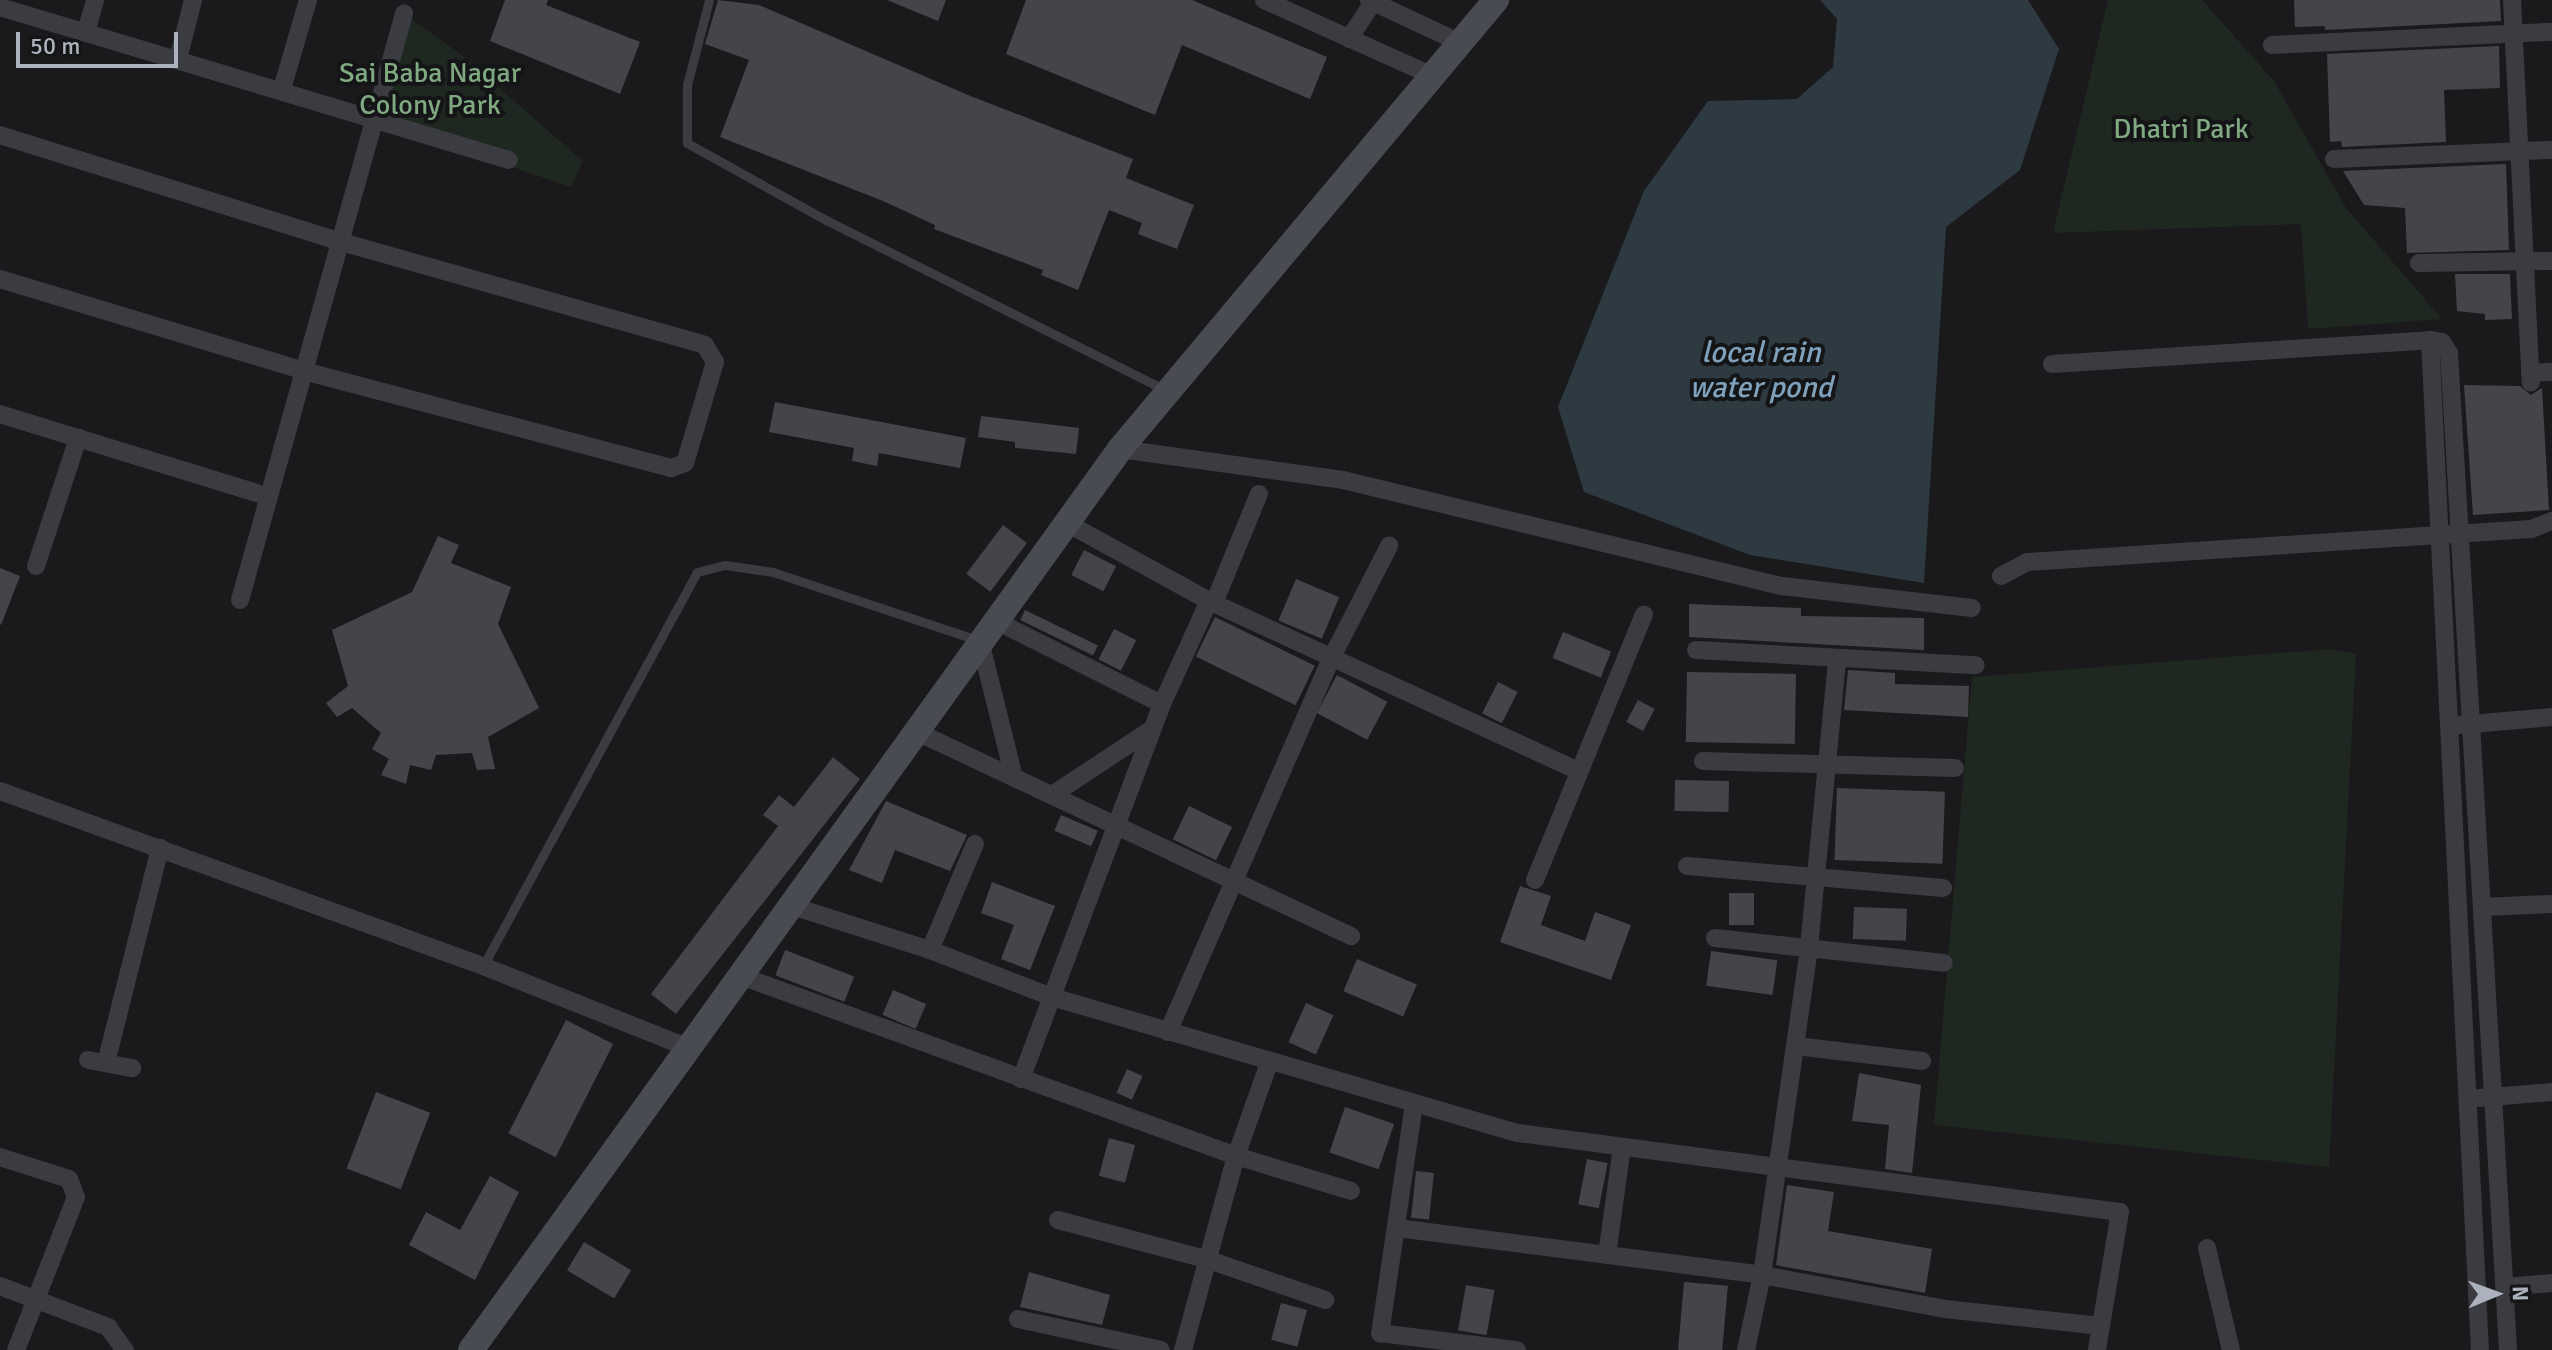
<!DOCTYPE html>
<style>
body{margin:0}
#map{position:relative;width:2552px;height:1350px;overflow:hidden;background:#1a1a1c;font-family:Signika,sans-serif}
div>[style]{position:absolute}
.green>*{inset:0;background:#1f2820}
.water>*{inset:0;background:#2e3a42}
.building>*{inset:0;background:#434549;transform-origin:0 0}
.lane>*{height:9px;margin:-4.5px;padding:0 4.5px;transform-origin:4.5px;border-radius:4.5px;background:#3a3c42}
.street>*{height:18px;margin:-9px;padding:0 9px;transform-origin:9px;border-radius:9px;background:#3a3c42}
.secondary>*{height:26px;margin:-13px;padding:0 13px;transform-origin:13px;border-radius:13px;background:#484b52}
span{translate:-50% -50%;white-space:nowrap;text-align:center;line-height:1.15;-webkit-text-stroke:8px #141517;paint-order:stroke}
.park-label{font-size:28px;color:#80a981}
.water-label{font-size:30px;color:#7fa1bb;font-style:italic}
.north{position:absolute;left:2456px;top:1254px;width:80px;height:80px;-webkit-text-stroke:6px #141517;paint-order:stroke;rotate:89deg;font-size:22px;font-weight:700;line-height:32px;text-align:center;color:#abb1bd}
.north::after{content:'';display:block;margin:auto;width:28px;height:36px;background:#abb1bd;clip-path:polygon(50% 0,100% 100%,50% 72%,0 100%)}
.scale{position:absolute;left:16px;top:32px;width:162px;height:36px;box-sizing:border-box;border:4px solid #abb1bd;border-top:0;padding-left:10px;font-size:24px;line-height:28px;white-space:nowrap;color:#abb1bd;-webkit-text-stroke:6px #141517;paint-order:stroke}
</style>
<div id="map">
<div class="green">
<i style="clip-path:polygon(2108px 0,2202px 0,2274px 81px,2346px 208px,2442px 319px,2308px 329px,2301px 224px,2053px 233px)"></i>
<i style="clip-path:polygon(404px 14px,459px 53px,583px 161px,571px 187px,372px 119px)"></i>
<i style="clip-path:polygon(2331px 649px,2356px 654px,2329px 1167px,1934px 1125px,1972px 677px)"></i>
</div>
<div class="water">
<i style="clip-path:polygon(1820px 0,2028px 0,2059px 49px,2020px 170px,1946px 227px,1924px 583px,1750px 555px,1584px 492px,1558px 407px,1644px 191px,1708px 101px,1797px 99px,1833px 67px,1837px 19px)"></i>
</div>
<div class="building">
<i style="clip-path:polygon(505px 0,548px 0,546px 5px,640px 42px,620px 94px,490px 41px)"></i>
<i style="clip-path:polygon(718px 0,759px 5px,968px 95px,1133px 159px,1126px 178px,1194px 205px,1177px 249px,1138px 234px,1142px 223px,1109px 210px,1078px 290px,1041px 275px,1043px 270px,934px 229px,935px 225px,883px 201px,720px 137px,749px 60px,705px 44px)"></i>
<i style="clip-path:polygon(887px 0,946px 0,938px 21px)"></i>
<i style="clip-path:polygon(1026px 0,1192px 0,1327px 57px,1310px 99px,1182px 45px,1155px 115px,1006px 54px)"></i>
<i style="clip-path:polygon(2294px 0,2500px 0,2501px 21px,2326px 30px,2324px 26px,2295px 27px)"></i>
<i style="clip-path:polygon(2499px 46px,2500px 88px,2444px 90px,2446px 142px,2342px 147px,2341px 141px,2330px 142px,2327px 54px)"></i>
<i style="clip-path:polygon(2506px 164px,2509px 250px,2407px 253px,2405px 208px,2364px 205px,2343px 171px)"></i>
<i style="clip-path:polygon(2455px 274px,2510px 274px,2512px 319px,2485px 320px,2485px 314px,2457px 311px)"></i>
<i style="clip-path:polygon(2464px 385px,2520px 386px,2531px 395px,2542px 388px,2549px 510px,2473px 515px)"></i>
<i style="clip-path:polygon(775px 402px,966px 438px,960px 468px,879px 453px,877px 466px,852px 461px,854px 448px,769px 432px)"></i>
<i style="clip-path:polygon(981px 416px,1079px 428px,1076px 454px,1015px 448px,1015px 442px,978px 437px)"></i>
<i style="left:1003px;top:525px;width:30px;height:61px;rotate:37deg"></i>
<i style="clip-path:polygon(438px 536px,459px 545px,451px 563px,511px 587px,498px 624px,539px 708px,488px 737px,495px 769px,477px 770px,472px 753px,436px 755px,431px 770px,410px 765px,406px 784px,381px 775px,389px 759px,372px 749px,381px 733px,352px 708px,337px 717px,326px 703px,348px 686px,332px 630px,412px 592px)"></i>
<i style="left:1084px;top:550px;width:36px;height:28px;rotate:27deg"></i>
<i style="clip-path:polygon(0 568px,20px 576px,1px 625px,0 624px)"></i>
<i style="left:1296px;top:579px;width:47px;height:45px;rotate:23deg"></i>
<i style="clip-path:polygon(1689px 604px,1801px 608px,1801px 616px,1924px 618px,1924px 650px,1689px 637px)"></i>
<i style="left:1025px;top:610px;width:81px;height:11px;rotate:26deg"></i>
<i style="left:1215px;top:617px;width:111px;height:44px;rotate:26deg"></i>
<i style="left:1114px;top:629px;width:25px;height:34px;rotate:27deg"></i>
<i style="left:1563px;top:632px;width:52px;height:28px;rotate:22deg"></i>
<i style="clip-path:polygon(1848px 670px,1895px 673px,1895px 684px,1969px 686px,1968px 717px,1844px 710px)"></i>
<i style="left:1687px;top:672px;width:109px;height:70px;rotate:1deg"></i>
<i style="left:1337px;top:675px;width:57px;height:43px;rotate:28deg"></i>
<i style="left:1498px;top:682px;width:22px;height:35px;rotate:27deg"></i>
<i style="left:1638px;top:700px;width:19px;height:25px;rotate:28deg"></i>
<i style="clip-path:polygon(833px 757px,860px 779px,676px 1014px,651px 994px,778px 826px,763px 815px,779px 795px,794px 807px)"></i>
<i style="left:1675px;top:780px;width:54px;height:31px;rotate:1deg"></i>
<i style="left:1837px;top:788px;width:108px;height:72px;rotate:2deg"></i>
<i style="clip-path:polygon(886px 801px,967px 835px,950px 871px,895px 850px,882px 883px,849px 870px)"></i>
<i style="left:1189px;top:806px;width:48px;height:37px;rotate:26deg"></i>
<i style="left:1061px;top:815px;width:40px;height:17px;rotate:23deg"></i>
<i style="clip-path:polygon(992px 882px,1055px 906px,1030px 970px,1001px 959px,1014px 925px,981px 913px)"></i>
<i style="clip-path:polygon(1520px 886px,1551px 896px,1541px 925px,1585px 941px,1595px 912px,1631px 925px,1611px 980px,1500px 942px)"></i>
<i style="left:1729px;top:893px;width:25px;height:32px"></i>
<i style="left:1854px;top:907px;width:53px;height:32px;rotate:2deg"></i>
<i style="left:785px;top:950px;width:74px;height:27px;rotate:21deg"></i>
<i style="left:1711px;top:951px;width:67px;height:35px;rotate:8deg"></i>
<i style="left:1357px;top:959px;width:65px;height:35px;rotate:23deg"></i>
<i style="left:893px;top:990px;width:36px;height:27px;rotate:23deg"></i>
<i style="left:1306px;top:1003px;width:30px;height:43px;rotate:24deg"></i>
<i style="left:566px;top:1020px;width:53px;height:127px;rotate:27deg"></i>
<i style="left:1127px;top:1069px;width:17px;height:26px;rotate:24deg"></i>
<i style="clip-path:polygon(1859px 1073px,1921px 1085px,1912px 1173px,1885px 1169px,1889px 1125px,1852px 1121px)"></i>
<i style="left:376px;top:1092px;width:58px;height:82px;rotate:21deg"></i>
<i style="left:1345px;top:1107px;width:52px;height:48px;rotate:19deg"></i>
<i style="left:1109px;top:1138px;width:27px;height:39px;rotate:15deg"></i>
<i style="left:1587px;top:1159px;width:21px;height:46px;rotate:11deg"></i>
<i style="left:1416px;top:1171px;width:18px;height:47px;rotate:6deg"></i>
<i style="clip-path:polygon(490px 1176px,519px 1192px,475px 1280px,409px 1245px,426px 1212px,460px 1230px)"></i>
<i style="clip-path:polygon(1787px 1185px,1834px 1192px,1828px 1231px,1932px 1249px,1925px 1293px,1776px 1265px)"></i>
<i style="left:584px;top:1242px;width:55px;height:33px;rotate:31deg"></i>
<i style="clip-path:polygon(1029px 1272px,1110px 1295px,1102px 1325px,1020px 1307px)"></i>
<i style="left:1684px;top:1282px;width:44px;height:68px;rotate:5deg"></i>
<i style="left:1466px;top:1285px;width:29px;height:46px;rotate:10deg"></i>
<i style="left:1281px;top:1303px;width:27px;height:38px;rotate:15deg"></i>
</div>
<div class="lane">
<i style="left:709px;top:0;width:88px;rotate:104.5deg"></i>
<i style="left:687px;top:85px;width:58px;rotate:90deg"></i>
<i style="left:687px;top:143px;width:161px;rotate:29deg"></i>
<i style="left:828px;top:221px;width:379px;rotate:26.6deg"></i>
<i style="left:483px;top:966px;width:448px;rotate:-61.5deg"></i>
<i style="left:697px;top:572px;width:29px;rotate:-14deg"></i>
<i style="left:725px;top:565px;width:49px;rotate:8.3deg"></i>
<i style="left:773px;top:572px;width:215px;rotate:18.4deg"></i>
</div>
<div class="street">
<i style="left:1264px;top:0;width:185px;rotate:24.2deg"></i>
<i style="left:1369px;top:0;width:104px;rotate:25.1deg"></i>
<i style="left:2512px;top:0;width:383px;rotate:87.2deg"></i>
<i style="left:0;top:7px;width:531px;rotate:16.73deg"></i>
<i style="left:86px;top:32px;width:33px;rotate:-74deg"></i>
<i style="left:1349px;top:39px;width:44px;rotate:-57deg"></i>
<i style="left:2272px;top:45px;width:280px;rotate:-2.7deg"></i>
<i style="left:178px;top:59px;width:61px;rotate:-75.7deg"></i>
<i style="left:282px;top:89px;width:93px;rotate:-73.7deg"></i>
<i style="left:0;top:135px;width:354px;rotate:17.4deg"></i>
<i style="left:338px;top:241px;width:381px;rotate:15.8deg"></i>
<i style="left:705px;top:345px;width:20px;rotate:60deg"></i>
<i style="left:715px;top:362px;width:105px;rotate:106.5deg"></i>
<i style="left:685px;top:463px;width:15px;rotate:160deg"></i>
<i style="left:671px;top:468px;width:375px;rotate:-165.2deg"></i>
<i style="left:308px;top:372px;width:322px;rotate:-163.2deg"></i>
<i style="left:2334px;top:159px;width:218px;rotate:-2.4deg"></i>
<i style="left:2419px;top:263px;width:133px;rotate:-0.9deg"></i>
<i style="left:2430px;top:340px;width:1011px;rotate:87.17deg"></i>
<i style="left:2052px;top:364px;width:379px;rotate:-3.6deg"></i>
<i style="left:2430px;top:340px;width:12px;rotate:9deg"></i>
<i style="left:2442px;top:342px;width:13px;rotate:58deg"></i>
<i style="left:2449px;top:353px;width:999px;rotate:86.61deg"></i>
<i style="left:2530px;top:373px;width:22px;rotate:-3deg"></i>
<i style="left:0;top:414px;width:278px;rotate:17.1deg"></i>
<i style="left:1120px;top:449px;width:225px;rotate:7.9deg"></i>
<i style="left:1343px;top:480px;width:452px;rotate:13.6deg"></i>
<i style="left:1782px;top:586px;width:191px;rotate:6.6deg"></i>
<i style="left:1065px;top:522px;width:164px;rotate:28.7deg"></i>
<i style="left:1209px;top:601px;width:407px;rotate:24.7deg"></i>
<i style="left:36px;top:566px;width:135px;rotate:-71.8deg"></i>
<i style="left:2001px;top:576px;width:30px;rotate:-28deg"></i>
<i style="left:2027px;top:562px;width:505px;rotate:-3.75deg"></i>
<i style="left:2531px;top:529px;width:22px;rotate:-21deg"></i>
<i style="left:240px;top:600px;width:609px;rotate:-74.37deg"></i>
<i style="left:1214px;top:603px;width:118px;rotate:-67.6deg"></i>
<i style="left:998px;top:622px;width:183px;rotate:26.6deg"></i>
<i style="left:980px;top:641px;width:140px;rotate:76deg"></i>
<i style="left:1696px;top:650px;width:280px;rotate:3.1deg"></i>
<i style="left:2459px;top:725px;width:93px;rotate:-4.9deg"></i>
<i style="left:915px;top:731px;width:482px;rotate:25.2deg"></i>
<i style="left:1703px;top:761px;width:252px;rotate:1.6deg"></i>
<i style="left:0;top:791px;width:514px;rotate:19.92deg"></i>
<i style="left:483px;top:966px;width:222px;rotate:21.7deg"></i>
<i style="left:1052px;top:795px;width:120px;rotate:-33.4deg"></i>
<i style="left:1687px;top:866px;width:257px;rotate:4.9deg"></i>
<i style="left:1535px;top:880px;width:287px;rotate:-67.7deg"></i>
<i style="left:789px;top:905px;width:148px;rotate:17.7deg"></i>
<i style="left:930px;top:950px;width:131px;rotate:21.1deg"></i>
<i style="left:1052px;top:997px;width:485px;rotate:16.3deg"></i>
<i style="left:1518px;top:1133px;width:607px;rotate:7.48deg"></i>
<i style="left:2120px;top:1212px;width:140px;rotate:99.5deg"></i>
<i style="left:2482px;top:907px;width:70px;rotate:-2.5deg"></i>
<i style="left:1715px;top:938px;width:230px;rotate:6.2deg"></i>
<i style="left:930px;top:950px;width:115px;rotate:-67deg"></i>
<i style="left:741px;top:976px;width:527px;rotate:19.98deg"></i>
<i style="left:1236px;top:1156px;width:201px;rotate:105.3deg"></i>
<i style="left:1168px;top:1032px;width:412px;rotate:-66.4deg"></i>
<i style="left:1333px;top:655px;width:123px;rotate:-62.8deg"></i>
<i style="left:1796px;top:1046px;width:127px;rotate:6.8deg"></i>
<i style="left:88px;top:1060px;width:45px;rotate:10.3deg"></i>
<i style="left:106px;top:1063px;width:222px;rotate:-75.9deg"></i>
<i style="left:1269px;top:1063px;width:99px;rotate:109.5deg"></i>
<i style="left:1236px;top:1156px;width:120px;rotate:16.9deg"></i>
<i style="left:1021px;top:1079px;width:401px;rotate:-69.4deg"></i>
<i style="left:1162px;top:704px;width:113px;rotate:-65.5deg"></i>
<i style="left:2479px;top:1098px;width:73px;rotate:-4.7deg"></i>
<i style="left:1414px;top:1104px;width:232px;rotate:98.4deg"></i>
<i style="left:1380px;top:1333px;width:138px;rotate:7.1deg"></i>
<i style="left:0;top:1157px;width:72px;rotate:17.7deg"></i>
<i style="left:69px;top:1179px;width:19px;rotate:69deg"></i>
<i style="left:76px;top:1197px;width:164px;rotate:111.4deg"></i>
<i style="left:1058px;top:1220px;width:156px;rotate:14.8deg"></i>
<i style="left:1209px;top:1260px;width:123px;rotate:19deg"></i>
<i style="left:1397px;top:1228px;width:368px;rotate:7.3deg"></i>
<i style="left:1762px;top:1275px;width:186px;rotate:10.5deg"></i>
<i style="left:1945px;top:1309px;width:157px;rotate:6.2deg"></i>
<i style="left:2207px;top:1248px;width:105px;rotate:76.8deg"></i>
<i style="left:1607px;top:1255px;width:109px;rotate:-82.1deg"></i>
<i style="left:0;top:1286px;width:116px;rotate:20.8deg"></i>
<i style="left:108px;top:1327px;width:29px;rotate:54deg"></i>
<i style="left:2505px;top:1287px;width:47px;rotate:-4.9deg"></i>
<i style="left:1018px;top:1319px;width:146px;rotate:12.2deg"></i>
<i style="left:1746px;top:1350px;width:77px;rotate:-78deg"></i>
<i style="left:1762px;top:1275px;width:331px;rotate:-81.8deg"></i>
<i style="left:1809px;top:947px;width:289px;rotate:-84.4deg"></i>
</div>
<div class="secondary">
<i style="left:471px;top:1350px;width:1110px;rotate:-54.23deg"></i>
<i style="left:1120px;top:449px;width:586px;rotate:-50.06deg"></i>
</div>
<div class="park-label">
<span style="left:430px;top:89px">Sai Baba Nagar<br>Colony Park</span>
<span style="left:2181px;top:129px">Dhatri Park</span>
</div>
<div class="water-label">
<span style="left:1761px;top:370px">local rain<br>water pond</span>
</div>
<div class="north">N</div>
<div class="scale">50 m</div>
</div>
